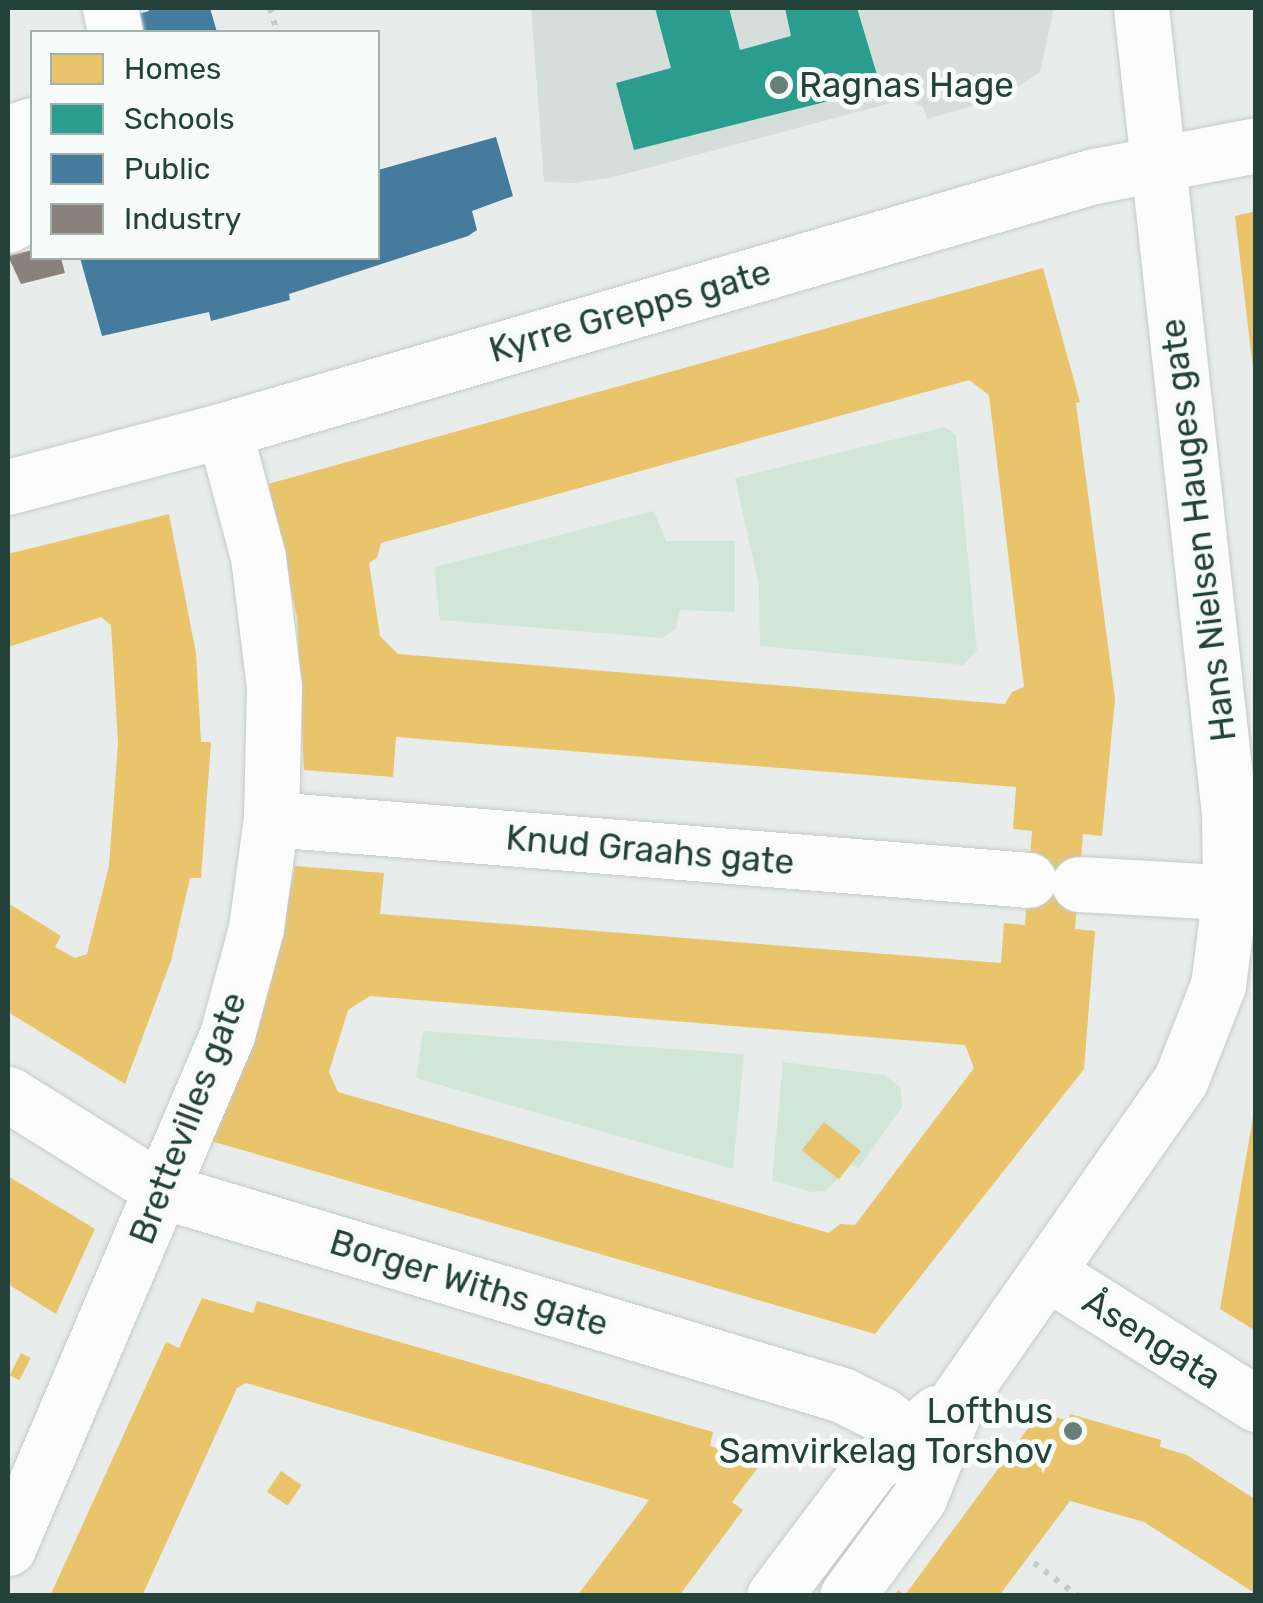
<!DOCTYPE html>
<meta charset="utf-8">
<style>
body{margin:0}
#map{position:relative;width:1263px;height:1603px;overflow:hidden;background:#e8edeb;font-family:Rubik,sans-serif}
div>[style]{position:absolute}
.built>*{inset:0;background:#d6dedb}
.green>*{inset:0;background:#d1e6d8}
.homes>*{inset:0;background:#e9c46a;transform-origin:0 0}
.schools>*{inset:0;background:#2a9d8f}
.public>*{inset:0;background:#457b9d}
.industry>*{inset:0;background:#8a817c}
.path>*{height:6px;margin-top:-3px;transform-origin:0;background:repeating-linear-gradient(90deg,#c3ccca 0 5px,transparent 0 13px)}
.roads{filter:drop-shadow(0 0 2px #c5cac8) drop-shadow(0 0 2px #c5cac8)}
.minor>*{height:55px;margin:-27.5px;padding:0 27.5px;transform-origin:27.5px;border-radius:27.5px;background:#fcfcfc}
.dots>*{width:28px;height:28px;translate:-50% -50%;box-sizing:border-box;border:5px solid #f7fbf9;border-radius:50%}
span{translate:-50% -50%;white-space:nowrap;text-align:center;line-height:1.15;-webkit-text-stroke:10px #f7fbf9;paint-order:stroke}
.poi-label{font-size:35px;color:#24423a}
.left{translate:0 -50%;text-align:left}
.right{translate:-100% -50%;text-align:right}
.street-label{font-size:35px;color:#24423a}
.frame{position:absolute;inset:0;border:10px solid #24423a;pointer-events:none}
.legend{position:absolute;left:30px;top:30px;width:350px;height:230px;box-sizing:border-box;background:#f7fbf9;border:2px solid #a3b1ad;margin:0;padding:12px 18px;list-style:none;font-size:30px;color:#24423a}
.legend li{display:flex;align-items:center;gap:20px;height:50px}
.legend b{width:50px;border:2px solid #a3b1ad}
</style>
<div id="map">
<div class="built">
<i style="clip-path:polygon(531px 8px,1054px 8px,1040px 72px,1001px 98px,927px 119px,923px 107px,906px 99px,610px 178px,574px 183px,544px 182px)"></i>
</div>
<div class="green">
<i style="clip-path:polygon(945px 427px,956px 435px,977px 650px,963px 665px,760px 646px,759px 586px,735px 478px)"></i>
<i style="clip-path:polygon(654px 511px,666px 541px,735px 541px,735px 612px,680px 610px,676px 628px,663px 638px,440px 620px,434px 567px)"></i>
<i style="clip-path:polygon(423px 1031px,744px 1054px,733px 1169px,416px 1078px)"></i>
<i style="clip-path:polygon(783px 1062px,884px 1075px,901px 1088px,902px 1107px,859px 1168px,851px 1165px,826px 1191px,811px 1192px,772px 1180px)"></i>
</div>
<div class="homes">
<i style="clip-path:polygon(1256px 211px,1256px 369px,1253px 369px,1235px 216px)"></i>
<i style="clip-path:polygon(evenodd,1043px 268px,1080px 402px,1076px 403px,1115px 699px,1102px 836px,1083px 834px,1075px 929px,1095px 931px,1084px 1069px,875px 1334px,211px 1141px,279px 945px,295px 866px,384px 873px,380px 914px,1001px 963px,1004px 923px,1025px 925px,1032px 831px,1013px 829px,1016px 787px,396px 737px,393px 777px,304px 770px,297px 617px,268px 484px,1043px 268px,969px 380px,989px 395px,1024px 687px,1012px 692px,1005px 704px,398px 654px,380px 636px,369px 563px,377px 558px,381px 543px,969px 380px,1043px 268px,370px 996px,965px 1045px,974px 1068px,855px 1225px,840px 1224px,829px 1233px,338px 1092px,329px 1072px,348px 1010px,370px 996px)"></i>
<i style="clip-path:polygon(169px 514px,196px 653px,201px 742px,211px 742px,201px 878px,190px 878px,171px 961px,125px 1084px,8px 1012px,8px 903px,61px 936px,55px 947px,75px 958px,87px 954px,109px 866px,118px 743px,111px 625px,101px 617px,8px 647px,8px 554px)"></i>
<i style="clip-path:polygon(1254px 1111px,1256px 1111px,1256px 1331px,1220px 1309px)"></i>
<i style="left:824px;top:1122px;width:47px;height:36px;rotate:38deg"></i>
<i style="clip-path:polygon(8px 1176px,95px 1229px,56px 1314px,8px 1284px)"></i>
<i style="clip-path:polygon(202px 1298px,253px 1313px,257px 1301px,713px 1432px,710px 1446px,763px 1461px,732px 1502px,743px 1510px,679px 1596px,577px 1596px,649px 1500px,246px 1383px,237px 1388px,142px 1596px,50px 1596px,166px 1342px,179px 1348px)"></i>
<i style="left:21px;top:1353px;width:11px;height:25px;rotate:27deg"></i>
<i style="clip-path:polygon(1040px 1412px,1068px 1421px,1070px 1414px,1161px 1440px,1160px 1447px,1187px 1455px,1256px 1500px,1256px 1594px,1144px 1522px,1070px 1501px,999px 1596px,893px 1596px,898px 1590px,905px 1595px)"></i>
<i style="left:281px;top:1471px;width:25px;height:25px;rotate:34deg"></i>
</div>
<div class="schools">
<i style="clip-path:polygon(655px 8px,729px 8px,740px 50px,791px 36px,785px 8px,857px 8px,881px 88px,634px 150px,616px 83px,671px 68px)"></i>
</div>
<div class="public">
<i style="clip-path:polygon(148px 8px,210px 8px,217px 32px,128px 32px,124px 18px,149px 11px)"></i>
<i style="clip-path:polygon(496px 137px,513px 196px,472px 211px,477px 230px,468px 236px,289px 294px,290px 300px,211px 321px,209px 312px,102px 336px,80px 258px,378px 258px,378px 170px)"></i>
</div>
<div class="industry">
<i style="clip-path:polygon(32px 250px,32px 258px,61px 258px,65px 273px,21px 284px,8px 256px)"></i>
</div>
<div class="path">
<i style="left:270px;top:8px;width:25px;rotate:74deg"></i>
<i style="left:1034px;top:1563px;width:55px;rotate:36.9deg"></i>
</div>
<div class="roads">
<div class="minor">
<i style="left:110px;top:8px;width:25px;rotate:78deg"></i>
<i style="left:8px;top:133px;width:25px;rotate:-18deg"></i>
<i style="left:8px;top:160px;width:58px;rotate:72.8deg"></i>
<i style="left:25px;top:215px;width:20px;rotate:150deg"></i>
<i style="left:8px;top:487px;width:223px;rotate:-14.8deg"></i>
<i style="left:224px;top:430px;width:906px;rotate:-16.28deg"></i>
<i style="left:1094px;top:176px;width:165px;rotate:-10.8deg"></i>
<i style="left:271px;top:819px;width:760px;rotate:4.6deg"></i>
<i style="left:1079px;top:884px;width:177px;rotate:3.2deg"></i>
<i style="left:8px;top:1094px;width:183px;rotate:32deg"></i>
<i style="left:163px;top:1191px;width:709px;rotate:16.72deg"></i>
<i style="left:842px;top:1395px;width:45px;rotate:26.6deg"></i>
<i style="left:882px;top:1415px;width:68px;rotate:37.2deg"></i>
<i style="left:1048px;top:1273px;width:246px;rotate:32.2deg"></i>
<i style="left:8px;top:1548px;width:558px;rotate:-66.88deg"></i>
<i style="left:227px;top:1035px;width:111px;rotate:-74.8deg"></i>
<i style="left:256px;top:928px;width:110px;rotate:-82.2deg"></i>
<i style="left:271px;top:819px;width:132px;rotate:-88.7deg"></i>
<i style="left:274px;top:687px;width:131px;rotate:-97deg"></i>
<i style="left:258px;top:557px;width:131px;rotate:-105deg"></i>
<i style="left:774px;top:1596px;width:163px;rotate:-53deg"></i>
<i style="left:872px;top:1466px;width:84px;rotate:-39.2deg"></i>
<i style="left:847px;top:1596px;width:122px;rotate:-53.7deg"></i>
<i style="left:919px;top:1498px;width:110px;rotate:-68.1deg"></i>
<i style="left:960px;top:1396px;width:386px;rotate:-55.1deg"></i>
<i style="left:1181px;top:1079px;width:101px;rotate:-68.5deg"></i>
<i style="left:1218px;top:985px;width:94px;rotate:-82.6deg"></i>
<i style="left:1230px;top:892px;width:78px;rotate:-90.7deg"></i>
<i style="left:1229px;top:814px;width:811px;rotate:-96.23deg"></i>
</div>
</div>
<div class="dots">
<i style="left:779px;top:85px;background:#697e78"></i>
<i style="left:1073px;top:1431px;background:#697e78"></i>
</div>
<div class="poi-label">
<span class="left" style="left:799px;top:85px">Ragnas Hage</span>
<span class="right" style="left:1053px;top:1431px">Lofthus<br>Samvirkelag Torshov</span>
</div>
<div class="street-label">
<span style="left:630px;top:311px;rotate:-16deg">Kyrre Grepps gate</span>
<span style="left:1198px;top:530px;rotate:-97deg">Hans Nielsen Hauges gate</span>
<span style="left:650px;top:850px;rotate:5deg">Knud Graahs gate</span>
<span style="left:188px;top:1118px;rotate:-69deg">Brettevilles gate</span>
<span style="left:469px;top:1283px;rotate:17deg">Borger Withs gate</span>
<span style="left:1152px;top:1339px;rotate:32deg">Åsengata</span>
</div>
<div class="frame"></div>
<ul class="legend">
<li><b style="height:28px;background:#e9c46a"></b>Homes</li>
<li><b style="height:28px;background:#2a9d8f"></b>Schools</li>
<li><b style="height:28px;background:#457b9d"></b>Public</li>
<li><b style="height:28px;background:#8a817c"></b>Industry</li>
</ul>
</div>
